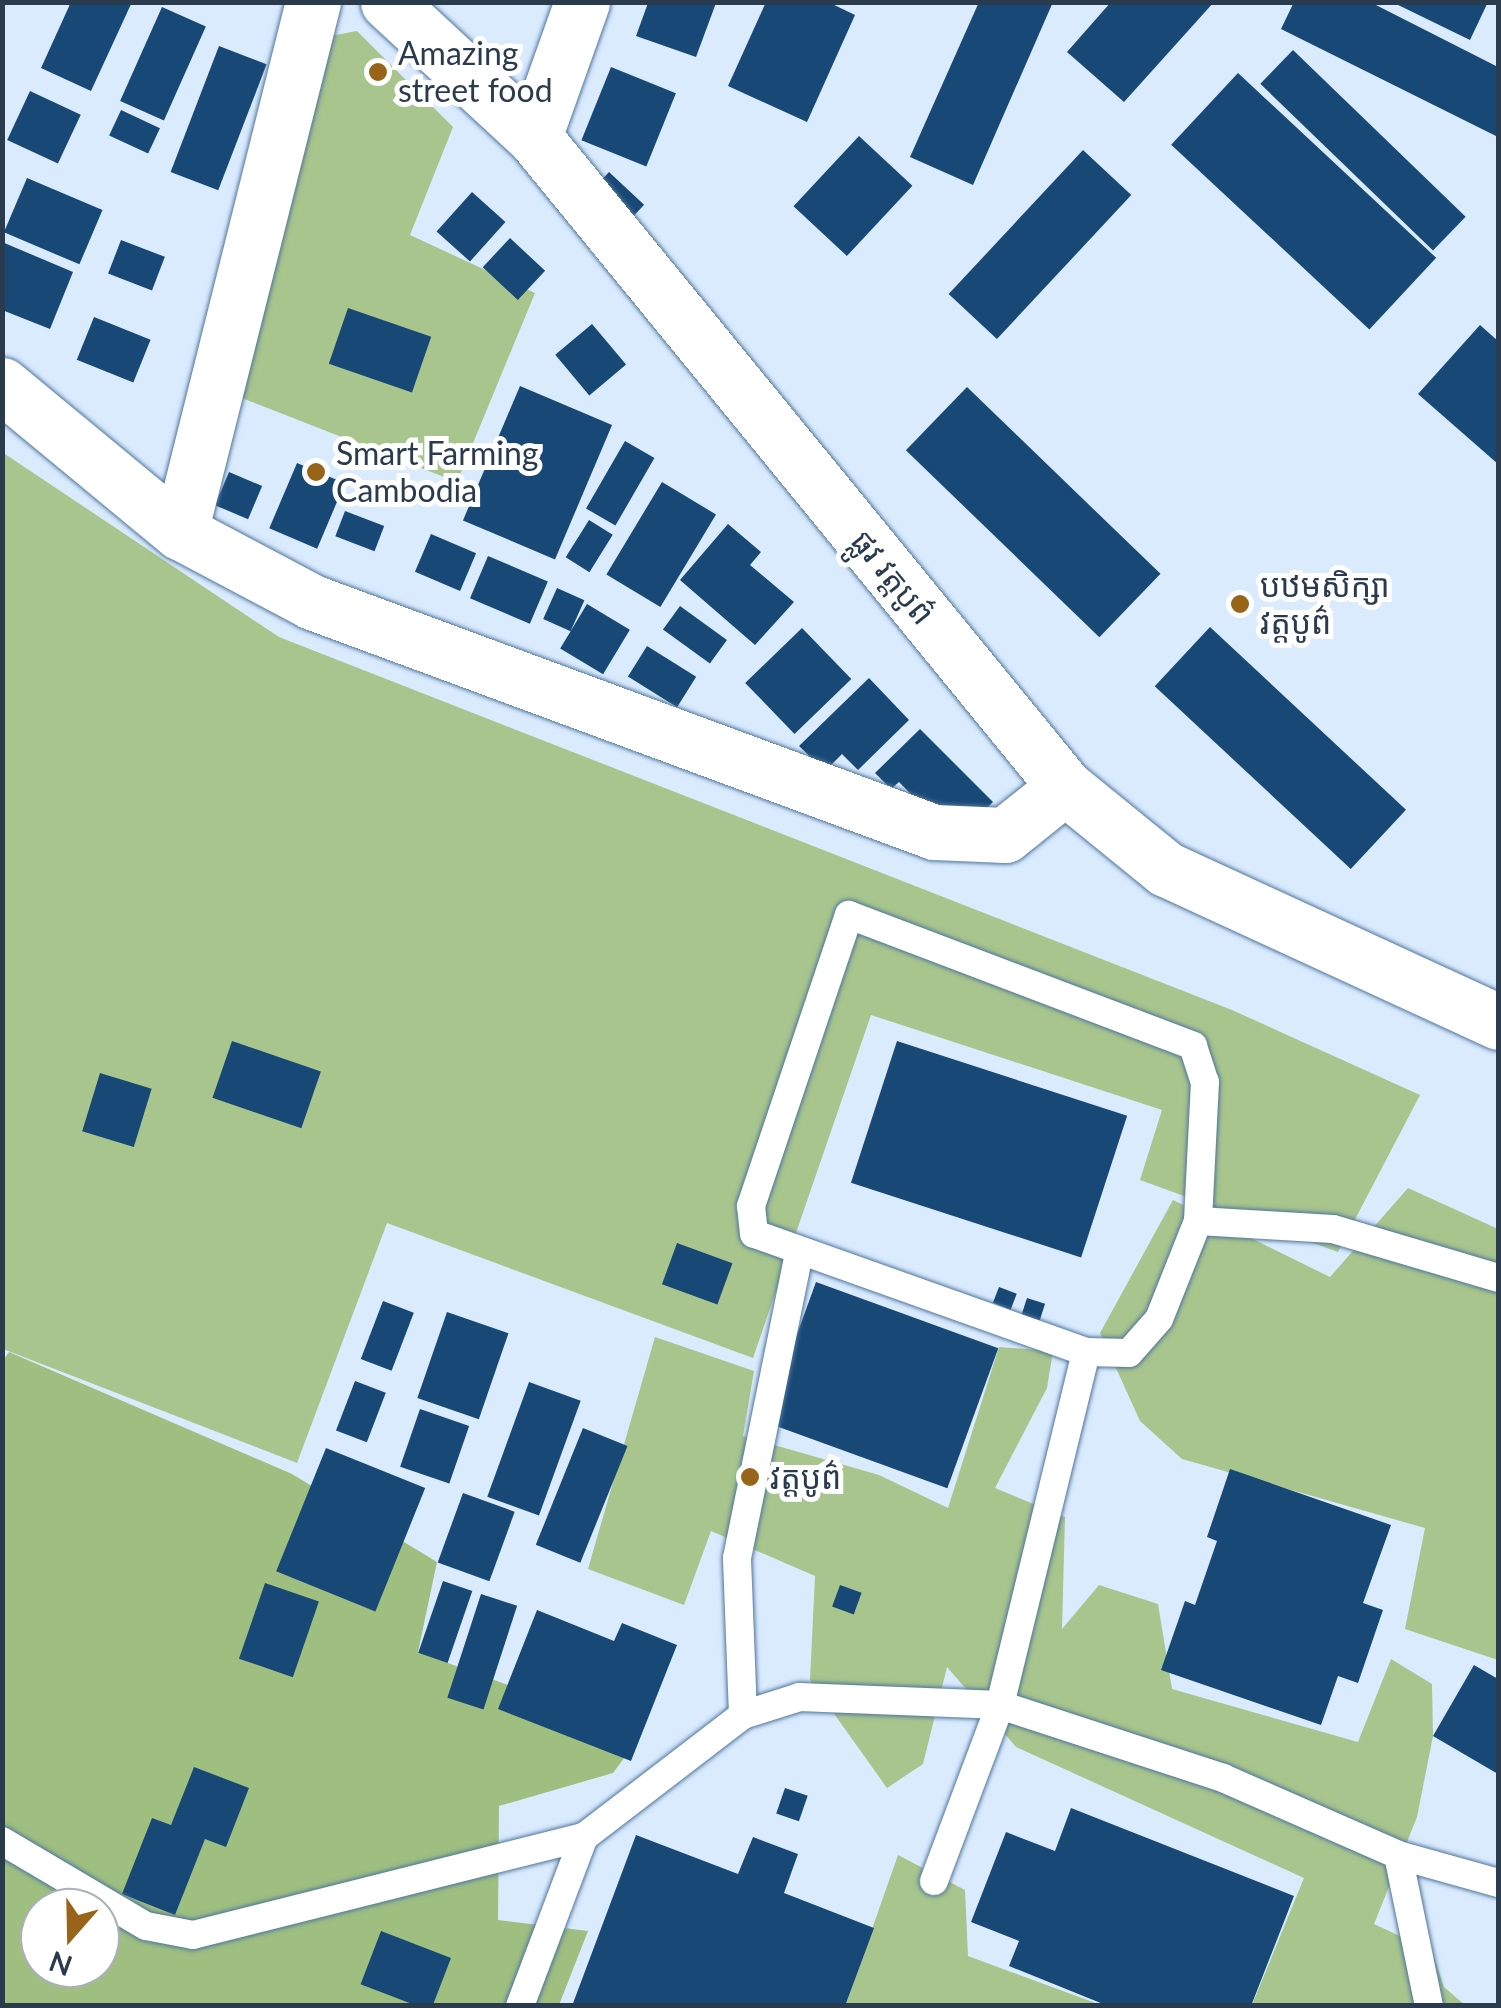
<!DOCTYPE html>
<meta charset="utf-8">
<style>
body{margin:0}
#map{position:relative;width:1501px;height:2008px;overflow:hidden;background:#daebfe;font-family:Lato,"Noto Sans Khmer",sans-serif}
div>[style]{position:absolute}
.green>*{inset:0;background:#a8c58d}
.forest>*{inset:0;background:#9ebf80}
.building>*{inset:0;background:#184875;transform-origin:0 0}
.roads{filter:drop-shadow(0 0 2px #4f769e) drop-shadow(0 0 2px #4f769e)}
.lane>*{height:28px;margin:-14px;padding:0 14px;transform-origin:14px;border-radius:14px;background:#fff}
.street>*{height:55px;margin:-27.5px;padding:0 27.5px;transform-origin:27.5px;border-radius:27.5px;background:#fff}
.dots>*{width:28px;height:28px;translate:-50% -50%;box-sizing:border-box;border:5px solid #fff;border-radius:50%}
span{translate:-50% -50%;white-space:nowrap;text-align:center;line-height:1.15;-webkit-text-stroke:10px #fff;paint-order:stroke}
.poi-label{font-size:32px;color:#2a3b4e}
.left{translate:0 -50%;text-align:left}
.street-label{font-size:32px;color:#2a3b4e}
.frame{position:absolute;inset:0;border:5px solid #2a3b4e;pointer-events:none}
.north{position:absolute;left:20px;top:1888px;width:100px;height:100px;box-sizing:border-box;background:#fff;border:2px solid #aab1b8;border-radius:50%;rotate:200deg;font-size:28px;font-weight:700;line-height:40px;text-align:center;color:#2a3b4e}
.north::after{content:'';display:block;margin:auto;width:35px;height:45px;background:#986419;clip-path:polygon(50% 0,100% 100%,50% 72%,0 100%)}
</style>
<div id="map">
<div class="green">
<i style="clip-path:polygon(357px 31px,453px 127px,410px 235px,535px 293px,457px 482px,234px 395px,314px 39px)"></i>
<i style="clip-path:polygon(2px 452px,279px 637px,1232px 1010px,1420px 1095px,1338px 1252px,1140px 1180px,1162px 1110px,871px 1015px,753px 1358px,387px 1223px,297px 1463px,3px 1349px)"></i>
<i style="clip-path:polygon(1408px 1188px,1498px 1229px,1498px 1660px,1405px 1629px,1425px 1528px,1182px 1459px,1140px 1421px,1100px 1333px,1173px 1200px,1330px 1277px)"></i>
<i style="clip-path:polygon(655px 1337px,754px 1371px,743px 1436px,879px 1475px,948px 1508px,999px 1347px,1053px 1351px,1047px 1388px,995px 1488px,1065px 1517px,1062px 1629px,1099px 1585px,1158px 1604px,1172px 1689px,1358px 1742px,1391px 1659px,1432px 1684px,1433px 1736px,1417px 1817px,1374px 1924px,1432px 1951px,1444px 1987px,1465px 2005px,1252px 2005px,1304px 1878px,1016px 1747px,947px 1667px,923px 1764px,887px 1788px,810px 1680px,815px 1576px,711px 1531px,684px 1605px,588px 1569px)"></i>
<i style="clip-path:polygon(898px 1855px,965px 1890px,968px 1956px,1101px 2005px,845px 2006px)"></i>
</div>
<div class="forest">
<i style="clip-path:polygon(evenodd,9px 1352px,292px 1474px,437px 1562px,418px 1652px,642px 1734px,613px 1773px,499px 1806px,498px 1920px,588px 1931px,559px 2005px,3px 2006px,2px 1362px,9px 1352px,40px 1908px,100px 1908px,100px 1968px,40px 1968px,40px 1908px)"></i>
</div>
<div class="building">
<i style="clip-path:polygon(71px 2px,132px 2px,91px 91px,41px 68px)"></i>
<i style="clip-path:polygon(766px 2px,828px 2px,855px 15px,807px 122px,728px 86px)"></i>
<i style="clip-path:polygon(979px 2px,1053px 2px,973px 185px,910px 157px)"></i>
<i style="clip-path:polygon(1111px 2px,1214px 2px,1124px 102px,1067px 52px)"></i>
<i style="clip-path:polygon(1294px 2px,1370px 2px,1498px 67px,1498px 137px,1281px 29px)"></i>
<i style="clip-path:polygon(1392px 2px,1488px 2px,1470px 40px)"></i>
<i style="clip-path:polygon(648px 3px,716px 3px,696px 57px,636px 36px)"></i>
<i style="left:162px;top:7px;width:48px;height:103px;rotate:24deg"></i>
<i style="left:219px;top:46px;width:51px;height:135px;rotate:21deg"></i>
<i style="left:1293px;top:50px;width:240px;height:47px;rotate:44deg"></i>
<i style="left:611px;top:67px;width:70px;height:79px;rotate:22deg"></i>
<i style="left:1238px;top:73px;width:271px;height:98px;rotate:43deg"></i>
<i style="left:30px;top:91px;width:56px;height:54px;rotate:25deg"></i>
<i style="left:121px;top:110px;width:43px;height:28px;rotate:25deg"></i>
<i style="left:859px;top:136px;width:73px;height:96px;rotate:43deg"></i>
<i style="left:1083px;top:150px;width:66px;height:197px;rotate:43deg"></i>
<i style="left:609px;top:172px;width:48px;height:23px;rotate:43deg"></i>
<i style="left:27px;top:178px;width:82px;height:59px;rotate:23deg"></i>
<i style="left:472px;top:192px;width:45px;height:53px;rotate:42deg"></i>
<i style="left:510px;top:238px;width:48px;height:40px;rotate:43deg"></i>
<i style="left:121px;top:240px;width:47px;height:36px;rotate:21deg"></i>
<i style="clip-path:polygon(2px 242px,73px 272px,50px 329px,2px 310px)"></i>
<i style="left:348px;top:308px;width:88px;height:59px;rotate:19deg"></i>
<i style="left:94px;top:317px;width:61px;height:46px;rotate:22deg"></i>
<i style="left:592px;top:324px;width:53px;height:48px;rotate:50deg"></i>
<i style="clip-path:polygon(1480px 325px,1498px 341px,1498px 464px,1418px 394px)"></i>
<i style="left:520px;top:386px;width:100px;height:146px;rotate:23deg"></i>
<i style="left:967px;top:387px;width:269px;height:88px;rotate:44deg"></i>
<i style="left:625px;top:441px;width:34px;height:78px;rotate:30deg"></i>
<i style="left:297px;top:463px;width:52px;height:71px;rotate:23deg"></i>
<i style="left:229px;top:472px;width:36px;height:36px;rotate:23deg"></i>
<i style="left:662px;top:482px;width:63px;height:108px;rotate:31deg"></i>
<i style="left:345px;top:511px;width:42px;height:27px;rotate:21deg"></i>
<i style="left:589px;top:520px;width:28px;height:44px;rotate:32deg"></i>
<i style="clip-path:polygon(728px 524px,761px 552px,750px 565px,794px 602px,755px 645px,680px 580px)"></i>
<i style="left:431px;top:534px;width:49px;height:41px;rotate:23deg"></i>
<i style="left:488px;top:556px;width:65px;height:46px;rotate:23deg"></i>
<i style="left:557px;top:588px;width:30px;height:34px;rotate:24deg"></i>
<i style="left:587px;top:604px;width:50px;height:52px;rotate:31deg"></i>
<i style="left:680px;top:606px;width:58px;height:29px;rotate:36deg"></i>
<i style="left:1210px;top:627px;width:268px;height:81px;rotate:43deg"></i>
<i style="left:802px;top:628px;width:71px;height:79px;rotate:46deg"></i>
<i style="left:647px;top:646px;width:58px;height:36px;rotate:32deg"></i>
<i style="clip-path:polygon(869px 678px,909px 720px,858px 770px,842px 754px,825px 771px,799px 746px)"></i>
<i style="clip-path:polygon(920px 729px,993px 802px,972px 823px,943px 827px,899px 782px,891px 789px,875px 773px)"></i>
<i style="left:232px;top:1041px;width:94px;height:60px;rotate:19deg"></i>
<i style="left:897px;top:1041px;width:242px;height:149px;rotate:18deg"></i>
<i style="left:100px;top:1073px;width:54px;height:61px;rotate:17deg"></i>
<i style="left:677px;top:1243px;width:59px;height:44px;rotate:20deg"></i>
<i style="left:816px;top:1282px;width:194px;height:149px;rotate:20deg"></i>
<i style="left:999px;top:1287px;width:19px;height:17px;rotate:21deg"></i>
<i style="left:1027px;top:1298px;width:19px;height:18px;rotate:18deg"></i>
<i style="left:383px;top:1301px;width:33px;height:62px;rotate:21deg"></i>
<i style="left:447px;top:1312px;width:65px;height:91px;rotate:19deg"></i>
<i style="left:355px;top:1381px;width:33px;height:53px;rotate:21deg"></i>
<i style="left:529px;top:1382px;width:55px;height:122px;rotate:20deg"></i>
<i style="left:420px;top:1409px;width:52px;height:61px;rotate:19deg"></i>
<i style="left:583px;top:1428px;width:48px;height:126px;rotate:22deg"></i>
<i style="left:326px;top:1448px;width:107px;height:133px;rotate:22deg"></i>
<i style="clip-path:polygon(1230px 1469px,1391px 1525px,1363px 1603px,1383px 1610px,1358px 1683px,1338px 1676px,1321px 1725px,1161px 1670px,1185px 1601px,1195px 1605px,1217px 1541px,1207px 1537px)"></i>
<i style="left:463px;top:1493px;width:55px;height:74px;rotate:20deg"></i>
<i style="left:443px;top:1581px;width:31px;height:76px;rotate:19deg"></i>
<i style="left:265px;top:1583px;width:57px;height:80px;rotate:19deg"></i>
<i style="left:840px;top:1585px;width:23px;height:23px;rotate:20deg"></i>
<i style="left:481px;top:1594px;width:38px;height:109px;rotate:18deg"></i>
<i style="clip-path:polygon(537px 1610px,614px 1641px,622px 1623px,677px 1645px,631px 1761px,498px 1709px)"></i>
<i style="clip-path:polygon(1474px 1665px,1498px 1679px,1498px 1774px,1433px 1736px)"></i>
<i style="clip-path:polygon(194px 1767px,249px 1788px,226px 1847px,205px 1839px,175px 1915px,122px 1894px,152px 1818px,171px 1825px)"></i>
<i style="left:785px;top:1788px;width:24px;height:27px;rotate:19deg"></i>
<i style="clip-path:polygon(1071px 1808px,1294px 1896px,1251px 2006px,1108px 2006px,1009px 1966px,1019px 1941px,971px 1922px,1006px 1832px,1055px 1851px)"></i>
<i style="clip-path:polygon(636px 1835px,738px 1874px,753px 1837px,798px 1854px,784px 1893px,874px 1928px,845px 2006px,572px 2006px)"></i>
<i style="left:381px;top:1931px;width:75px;height:57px;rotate:21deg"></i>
</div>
<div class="roads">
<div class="lane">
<i style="left:849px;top:915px;width:368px;rotate:20.8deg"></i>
<i style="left:1193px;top:1046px;width:38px;rotate:72deg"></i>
<i style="left:1205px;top:1082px;width:139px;rotate:92.9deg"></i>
<i style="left:1198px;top:1221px;width:105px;rotate:111.7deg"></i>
<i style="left:1159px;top:1319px;width:45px;rotate:131.4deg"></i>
<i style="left:1129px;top:1353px;width:43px;rotate:-178.7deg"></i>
<i style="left:1086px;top:1352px;width:352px;rotate:-160.4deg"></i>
<i style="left:754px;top:1234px;width:28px;rotate:-96deg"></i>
<i style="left:751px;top:1206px;width:307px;rotate:-71.4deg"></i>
<i style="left:1198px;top:1221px;width:135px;rotate:3.4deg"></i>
<i style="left:1333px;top:1229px;width:172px;rotate:16.5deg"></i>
<i style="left:743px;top:1715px;width:157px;rotate:-92.2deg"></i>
<i style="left:737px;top:1558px;width:310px;rotate:-78.5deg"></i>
<i style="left:2px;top:1841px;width:167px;rotate:30.6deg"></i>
<i style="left:146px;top:1926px;width:48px;rotate:10.8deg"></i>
<i style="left:193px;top:1935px;width:403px;rotate:-14.1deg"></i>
<i style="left:584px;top:1837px;width:200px;rotate:-37.5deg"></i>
<i style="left:743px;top:1715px;width:60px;rotate:-17.5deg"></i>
<i style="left:800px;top:1697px;width:200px;rotate:2.3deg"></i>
<i style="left:1000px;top:1705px;width:235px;rotate:18.1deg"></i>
<i style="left:1223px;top:1778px;width:191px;rotate:23.7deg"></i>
<i style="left:1398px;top:1855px;width:104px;rotate:15.6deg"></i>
<i style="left:1398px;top:1855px;width:154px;rotate:78.4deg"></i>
<i style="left:934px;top:1881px;width:188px;rotate:-69.4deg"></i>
<i style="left:1000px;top:1705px;width:363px;rotate:-76.3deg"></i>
<i style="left:520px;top:2006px;width:181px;rotate:-69.3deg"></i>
</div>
<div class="street">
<i style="left:388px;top:2px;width:199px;rotate:42.8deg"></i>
<i style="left:534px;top:137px;width:839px;rotate:50.75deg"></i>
<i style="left:1065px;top:787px;width:130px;rotate:39.1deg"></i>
<i style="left:1166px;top:869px;width:366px;rotate:24.7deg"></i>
<i style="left:534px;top:137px;width:143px;rotate:-70.4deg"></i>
<i style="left:2px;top:385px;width:231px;rotate:39.6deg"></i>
<i style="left:180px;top:532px;width:149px;rotate:27.9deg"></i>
<i style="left:312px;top:602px;width:663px;rotate:20.29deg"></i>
<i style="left:934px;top:832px;width:71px;rotate:2.4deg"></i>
<i style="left:1005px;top:835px;width:77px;rotate:-38.7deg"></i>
<i style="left:180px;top:532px;width:546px;rotate:-75.91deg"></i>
</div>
</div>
<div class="dots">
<i style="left:378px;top:72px;background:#986419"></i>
<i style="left:316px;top:472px;background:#986419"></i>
<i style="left:1240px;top:604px;background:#986419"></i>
<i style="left:750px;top:1477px;background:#986419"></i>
</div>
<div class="poi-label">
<span class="left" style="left:398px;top:72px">Amazing<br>street food</span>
<span class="left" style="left:336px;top:472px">Smart Farming<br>Cambodia</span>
<span class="left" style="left:1260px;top:604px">បឋមសិក្សា<br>វត្តបូព៌</span>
<span class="left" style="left:770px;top:1477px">វត្តបូព៌</span>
</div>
<div class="street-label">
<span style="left:893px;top:577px;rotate:51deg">ផ្លូវ វត្តបូព៌</span>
</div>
<div class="frame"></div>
<div class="north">N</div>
</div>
